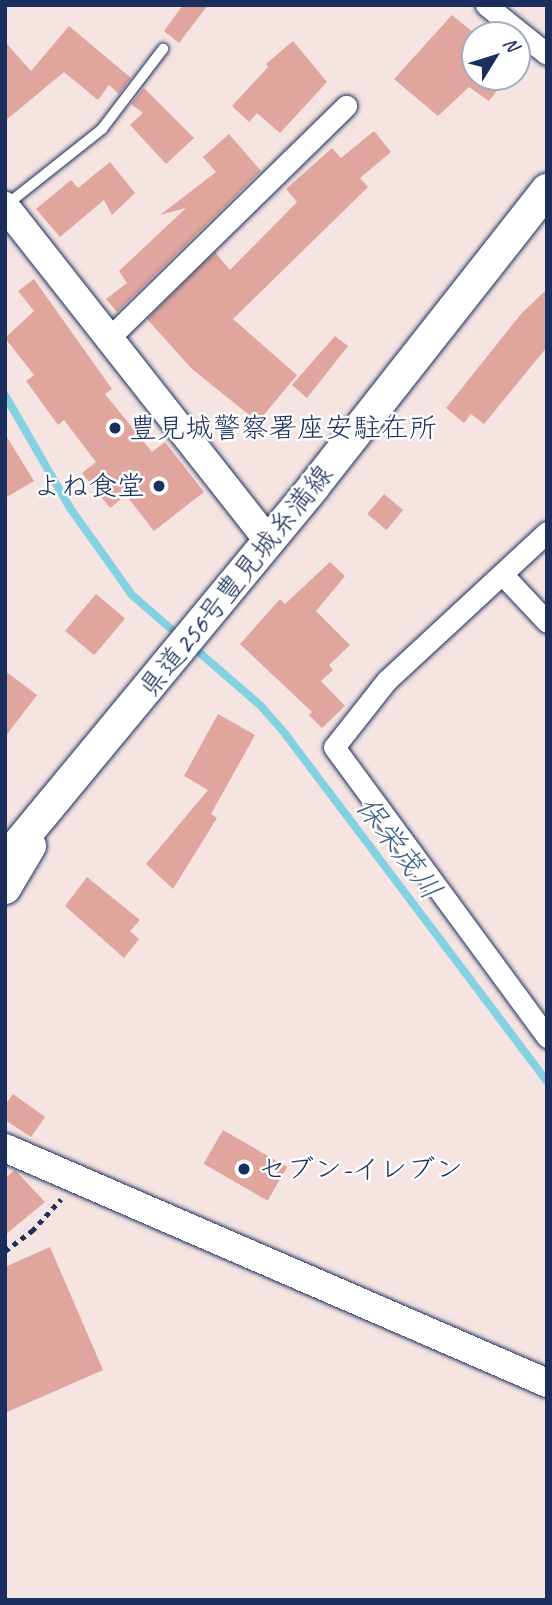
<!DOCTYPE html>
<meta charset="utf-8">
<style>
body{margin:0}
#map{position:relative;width:552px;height:1605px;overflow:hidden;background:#f6e4e2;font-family:Caveat,"Klee One",sans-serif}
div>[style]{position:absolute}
.stream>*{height:8px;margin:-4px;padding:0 4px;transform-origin:4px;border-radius:4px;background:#84d1e2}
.building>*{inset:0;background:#e0a69e;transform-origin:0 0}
.path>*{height:4.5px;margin-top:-2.25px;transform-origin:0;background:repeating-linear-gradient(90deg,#1b2f5e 0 5px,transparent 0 10px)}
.roads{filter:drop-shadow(0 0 2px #1b2f5e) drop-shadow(0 0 2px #1b2f5e)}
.service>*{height:10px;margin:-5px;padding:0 5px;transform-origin:5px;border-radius:5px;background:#fff}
.minor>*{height:21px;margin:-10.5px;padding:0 10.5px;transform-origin:10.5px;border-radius:10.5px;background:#fff}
.tertiary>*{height:28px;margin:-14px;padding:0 14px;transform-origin:14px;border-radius:14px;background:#fff}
.secondary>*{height:32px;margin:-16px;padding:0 16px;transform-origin:16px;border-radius:16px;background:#fff}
.dots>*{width:19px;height:19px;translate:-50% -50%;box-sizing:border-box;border:4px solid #fff;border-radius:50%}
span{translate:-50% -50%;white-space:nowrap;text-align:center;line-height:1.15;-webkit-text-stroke:5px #fff;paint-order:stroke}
.poi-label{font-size:28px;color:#1b2f5e}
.left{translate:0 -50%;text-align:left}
.right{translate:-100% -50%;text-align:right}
.street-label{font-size:28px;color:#1b2f5e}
.water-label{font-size:30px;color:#3a6086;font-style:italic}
.frame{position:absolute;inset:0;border:7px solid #1b2f5e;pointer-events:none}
.north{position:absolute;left:461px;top:21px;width:70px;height:70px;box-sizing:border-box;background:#fff;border:2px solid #a4acbf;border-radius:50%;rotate:52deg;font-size:19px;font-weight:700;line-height:28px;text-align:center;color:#1b2f5e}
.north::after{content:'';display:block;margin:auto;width:24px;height:32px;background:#1b2f5e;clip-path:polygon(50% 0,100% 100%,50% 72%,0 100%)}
</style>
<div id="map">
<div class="stream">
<i style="left:5px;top:395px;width:130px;rotate:60.1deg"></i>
<i style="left:70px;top:508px;width:107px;rotate:54.5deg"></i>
<i style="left:132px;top:595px;width:50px;rotate:41deg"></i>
<i style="left:201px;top:654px;width:79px;rotate:40.9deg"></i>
<i style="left:261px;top:706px;width:38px;rotate:49deg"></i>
<i style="left:286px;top:735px;width:433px;rotate:53deg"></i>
</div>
<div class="building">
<i style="clip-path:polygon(183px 5px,208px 5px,179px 43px,164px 31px)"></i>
<i style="clip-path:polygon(452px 15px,475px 34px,475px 77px,507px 77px,489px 101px,469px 87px,438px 116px,394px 79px)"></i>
<i style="clip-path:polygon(69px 26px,131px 78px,119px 94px,109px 85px,98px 100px,64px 72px,5px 121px,5px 42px,31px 71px)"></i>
<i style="clip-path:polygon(293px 41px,327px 82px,280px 133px,257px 113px,249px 122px,232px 106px,268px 67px,266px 64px)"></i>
<i style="clip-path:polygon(144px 88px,194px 138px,166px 164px,130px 125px,143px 113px,131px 104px)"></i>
<i style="clip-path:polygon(374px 131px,391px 152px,360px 178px,368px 187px,233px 319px,297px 375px,258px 422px,192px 369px,147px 319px,215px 252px,230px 270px,297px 202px,286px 189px,332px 148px,341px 158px)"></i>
<i style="clip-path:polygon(229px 134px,261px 171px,117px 312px,106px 299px,127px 283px,119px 271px,186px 208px,160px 215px,216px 172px,203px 157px)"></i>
<i style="clip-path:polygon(110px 162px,135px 193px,112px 215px,104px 200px,60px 237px,36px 209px,71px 180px,78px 188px)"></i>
<i style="clip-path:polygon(34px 279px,112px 389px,105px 394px,152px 452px,165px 442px,204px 492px,154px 531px,126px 495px,110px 508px,82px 473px,96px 462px,64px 420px,58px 425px,26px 381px,34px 375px,5px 338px,34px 311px,18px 291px)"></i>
<i style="clip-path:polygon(547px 289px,547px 347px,484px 424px,471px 414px,464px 423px,446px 408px,521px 314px)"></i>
<i style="clip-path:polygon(335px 336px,348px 346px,307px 398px,292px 385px)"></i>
<i style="clip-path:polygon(5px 434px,34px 481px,5px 498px)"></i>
<i style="left:384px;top:494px;width:25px;height:26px;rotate:40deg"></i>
<i style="clip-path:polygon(330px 562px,345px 576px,316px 611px,350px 645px,329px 665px,333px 670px,321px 681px,345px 706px,322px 728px,309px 715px,312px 712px,240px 644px,280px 599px,285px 604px)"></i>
<i style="left:96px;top:594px;width:38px;height:48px;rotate:40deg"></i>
<i style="clip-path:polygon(5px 671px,37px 695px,5px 737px)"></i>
<i style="clip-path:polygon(218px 714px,255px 735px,211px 814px,217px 818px,173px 889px,146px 864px,208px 790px,184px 776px)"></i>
<i style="clip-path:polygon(87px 877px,140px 920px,130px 931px,139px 939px,124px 958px,65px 906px)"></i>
<i style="clip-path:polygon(13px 1094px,45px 1117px,31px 1137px,5px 1120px,5px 1105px)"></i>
<i style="left:223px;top:1130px;width:74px;height:39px;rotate:30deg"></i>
<i style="clip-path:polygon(15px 1170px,45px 1202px,5px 1235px,5px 1178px)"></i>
<i style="clip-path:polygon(50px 1247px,103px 1370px,5px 1413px,5px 1267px)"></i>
</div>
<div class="path">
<i style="left:5px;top:1251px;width:34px;rotate:-37deg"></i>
<i style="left:32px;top:1231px;width:43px;rotate:-47.8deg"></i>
</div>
<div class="roads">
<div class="service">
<i style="left:5px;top:206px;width:124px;rotate:-38.4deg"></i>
<i style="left:102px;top:129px;width:101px;rotate:-52.7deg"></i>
</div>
<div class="minor">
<i style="left:486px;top:5px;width:78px;rotate:38.8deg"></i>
<i style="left:109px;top:338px;width:332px;rotate:-44.4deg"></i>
<i style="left:547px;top:532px;width:218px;rotate:137.2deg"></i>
<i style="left:387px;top:680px;width:85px;rotate:128.3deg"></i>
<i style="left:334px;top:747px;width:360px;rotate:53.7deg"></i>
<i style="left:502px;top:574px;width:66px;rotate:46.8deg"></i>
</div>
<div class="tertiary">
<i style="left:5px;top:206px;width:425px;rotate:51.8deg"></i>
<i style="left:5px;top:1148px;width:591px;rotate:23.44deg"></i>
</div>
<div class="secondary">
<i style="left:5px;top:860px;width:485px;rotate:-50.4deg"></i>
<i style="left:314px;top:486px;width:377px;rotate:-51.8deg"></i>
<i style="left:5px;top:888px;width:49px;rotate:-59.2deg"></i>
</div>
</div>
<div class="dots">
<i style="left:115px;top:428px;background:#1b2f5e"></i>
<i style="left:159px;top:486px;background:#1b2f5e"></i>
<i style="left:244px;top:1169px;background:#1b2f5e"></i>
</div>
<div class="poi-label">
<span class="left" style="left:129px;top:428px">豊見城警察署座安駐在所</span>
<span class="right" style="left:145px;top:486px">よね食堂</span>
<span class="left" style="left:258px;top:1169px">セブン-イレブン</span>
</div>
<div class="street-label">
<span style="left:236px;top:581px;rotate:-51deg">県道256号豊見城糸満線</span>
</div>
<div class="water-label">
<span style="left:399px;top:848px;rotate:53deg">保栄茂川</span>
</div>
<div class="frame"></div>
<div class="north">N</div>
</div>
